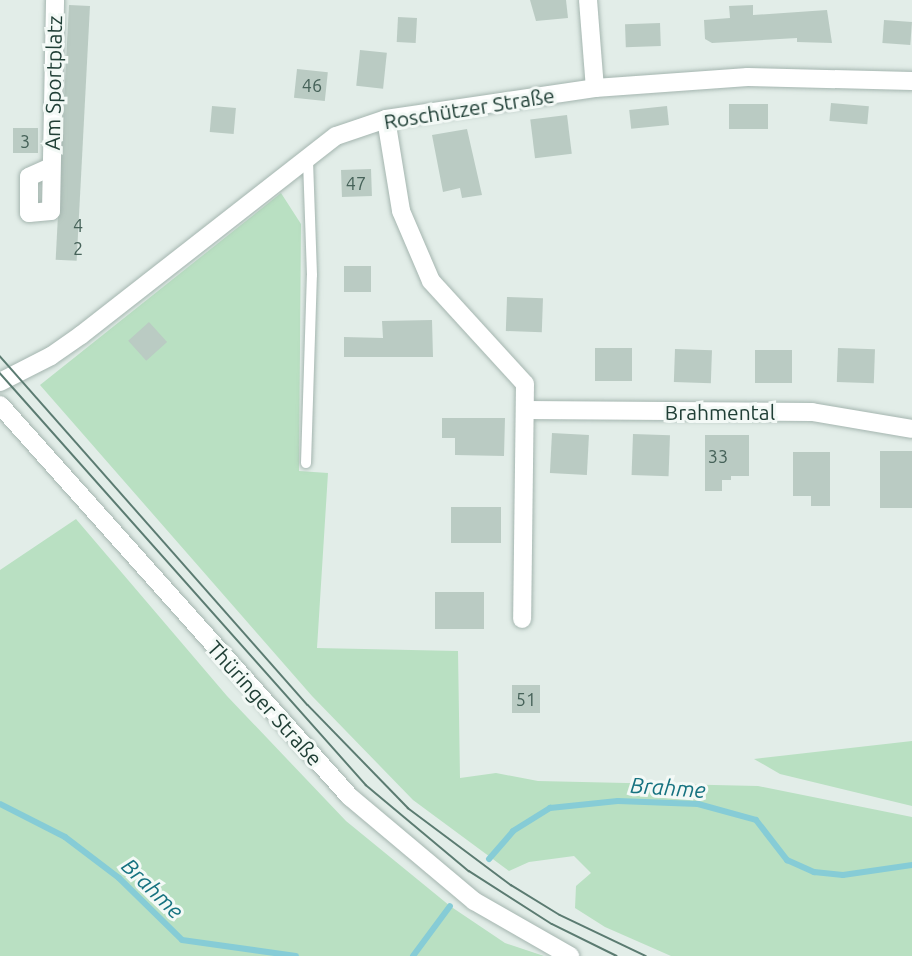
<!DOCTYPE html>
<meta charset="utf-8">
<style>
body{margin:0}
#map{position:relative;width:912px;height:956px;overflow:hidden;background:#e2ede8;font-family:Ubuntu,sans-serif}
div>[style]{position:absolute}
.green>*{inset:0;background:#b9e0c2}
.stream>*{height:6px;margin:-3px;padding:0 3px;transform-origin:3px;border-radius:3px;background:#86ccd6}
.building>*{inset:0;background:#bacbc3;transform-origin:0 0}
.roads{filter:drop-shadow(0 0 2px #a4b5af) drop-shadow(0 0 2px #a4b5af)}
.service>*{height:10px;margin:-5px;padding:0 5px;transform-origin:5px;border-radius:5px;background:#fff}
.minor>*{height:18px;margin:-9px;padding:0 9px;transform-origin:9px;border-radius:9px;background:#fff}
.secondary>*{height:18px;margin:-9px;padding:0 9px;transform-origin:9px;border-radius:9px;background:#fff}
.tram>*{height:1.5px;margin:-0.75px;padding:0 0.75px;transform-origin:0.75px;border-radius:0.75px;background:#5b7b71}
span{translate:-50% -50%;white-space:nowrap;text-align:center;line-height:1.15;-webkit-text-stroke:6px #f3f9f6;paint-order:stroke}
.number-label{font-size:18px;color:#466259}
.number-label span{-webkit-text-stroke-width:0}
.street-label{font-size:21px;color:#203f36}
.water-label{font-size:22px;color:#167280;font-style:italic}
</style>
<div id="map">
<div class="green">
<i style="clip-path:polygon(281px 193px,301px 224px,299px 471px,328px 473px,317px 648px,458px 651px,460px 778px,496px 773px,538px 781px,758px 786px,912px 817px,912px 956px,671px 956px,605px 927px,575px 908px,576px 886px,591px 873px,574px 856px,529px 862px,509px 871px,413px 800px,312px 696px,40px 385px)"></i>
<i style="clip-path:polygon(76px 519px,227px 696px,346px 821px,450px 906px,505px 943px,544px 956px,0 956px,0 570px)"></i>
<i style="clip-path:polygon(912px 741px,912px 806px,780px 774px,754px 759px)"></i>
</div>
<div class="stream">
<i style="left:0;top:804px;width:73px;rotate:26.9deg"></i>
<i style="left:65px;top:837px;width:68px;rotate:37.2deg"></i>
<i style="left:119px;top:878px;width:88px;rotate:44.5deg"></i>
<i style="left:182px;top:940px;width:115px;rotate:8deg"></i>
<i style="left:489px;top:859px;width:37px;rotate:-49deg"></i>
<i style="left:513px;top:831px;width:44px;rotate:-31.9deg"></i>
<i style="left:550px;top:808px;width:68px;rotate:-5.9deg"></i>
<i style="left:618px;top:801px;width:80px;rotate:2.1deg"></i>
<i style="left:698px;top:804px;width:60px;rotate:15.4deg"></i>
<i style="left:756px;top:820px;width:51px;rotate:52.2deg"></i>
<i style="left:787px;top:860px;width:30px;rotate:24deg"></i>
<i style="left:814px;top:872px;width:29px;rotate:6deg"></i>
<i style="left:843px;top:875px;width:70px;rotate:-8.2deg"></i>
<i style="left:413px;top:956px;width:62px;rotate:-53.5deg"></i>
</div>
<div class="building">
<i style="clip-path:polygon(530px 0,566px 0,568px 18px,536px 21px)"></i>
<i style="left:69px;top:5px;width:21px;height:255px;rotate:3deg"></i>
<i style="clip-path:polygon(753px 5px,753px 15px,827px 10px,832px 43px,797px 42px,797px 38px,712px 43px,705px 39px,704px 20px,730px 18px,729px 6px)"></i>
<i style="left:398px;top:17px;width:19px;height:25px;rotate:3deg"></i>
<i style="left:884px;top:20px;width:28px;height:23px;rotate:4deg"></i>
<i style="left:660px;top:23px;width:23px;height:35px;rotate:88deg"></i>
<i style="left:360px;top:50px;width:27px;height:36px;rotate:6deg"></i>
<i style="left:297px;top:69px;width:31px;height:29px;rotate:6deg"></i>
<i style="left:831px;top:103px;width:38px;height:18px;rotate:5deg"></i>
<i style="left:729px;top:104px;width:39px;height:25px"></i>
<i style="left:212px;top:106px;width:24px;height:26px;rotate:5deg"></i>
<i style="left:667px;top:106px;width:19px;height:38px;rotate:84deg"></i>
<i style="left:567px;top:115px;width:39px;height:37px;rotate:83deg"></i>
<i style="left:13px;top:128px;width:25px;height:25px"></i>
<i style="clip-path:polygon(467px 129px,482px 195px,462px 198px,460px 188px,443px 192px,432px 135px)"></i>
<i style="left:371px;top:169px;width:27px;height:30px;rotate:88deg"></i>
<i style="left:344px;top:266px;width:27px;height:26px"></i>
<i style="left:507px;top:297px;width:36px;height:34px;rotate:2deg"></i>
<i style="clip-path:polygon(432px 320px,433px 357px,344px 357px,344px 337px,383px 338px,382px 321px)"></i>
<i style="left:149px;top:322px;width:27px;height:28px;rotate:48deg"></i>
<i style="left:595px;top:348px;width:37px;height:33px"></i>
<i style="left:838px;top:348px;width:37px;height:34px;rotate:2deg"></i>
<i style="left:675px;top:349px;width:37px;height:33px;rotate:2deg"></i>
<i style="left:755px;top:350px;width:37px;height:33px"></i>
<i style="clip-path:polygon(442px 418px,505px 418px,504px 456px,455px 455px,455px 438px,442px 438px)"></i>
<i style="left:552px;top:433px;width:37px;height:40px;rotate:3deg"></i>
<i style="left:633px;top:434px;width:37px;height:41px;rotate:2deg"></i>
<i style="clip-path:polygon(705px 435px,749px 435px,749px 476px,731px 476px,731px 480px,722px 480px,722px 491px,705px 491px)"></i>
<i style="left:880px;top:451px;width:32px;height:57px"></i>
<i style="clip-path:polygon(793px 452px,830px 452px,830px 506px,811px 506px,811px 496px,793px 496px)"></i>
<i style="left:451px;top:507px;width:50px;height:36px"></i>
<i style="left:435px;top:592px;width:49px;height:37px"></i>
<i style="left:512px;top:685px;width:28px;height:28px"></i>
</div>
<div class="roads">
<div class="service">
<i style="left:306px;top:463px;width:188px;rotate:-88.2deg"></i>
<i style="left:312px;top:275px;width:117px;rotate:-92deg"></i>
</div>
<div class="minor">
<i style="left:588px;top:0;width:88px;rotate:85.5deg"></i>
<i style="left:386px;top:119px;width:93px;rotate:80.7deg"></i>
<i style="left:401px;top:211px;width:76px;rotate:66.8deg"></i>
<i style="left:431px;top:281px;width:139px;rotate:47.6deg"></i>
<i style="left:525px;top:384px;width:235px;rotate:90.7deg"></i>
<i style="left:51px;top:167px;width:24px;rotate:156deg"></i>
<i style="left:29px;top:177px;width:36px;rotate:90deg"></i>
<i style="left:29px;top:213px;width:22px;rotate:-5deg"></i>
<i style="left:51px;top:211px;width:211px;rotate:-88.9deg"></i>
<i style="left:0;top:382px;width:57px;rotate:-27deg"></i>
<i style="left:51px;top:356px;width:37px;rotate:-35deg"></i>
<i style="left:81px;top:335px;width:323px;rotate:-38deg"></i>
<i style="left:336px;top:136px;width:53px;rotate:-18.8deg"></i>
<i style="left:386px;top:119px;width:211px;rotate:-8.4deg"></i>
<i style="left:595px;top:88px;width:153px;rotate:-4.1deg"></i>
<i style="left:748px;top:77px;width:164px;rotate:1.4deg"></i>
<i style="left:526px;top:410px;width:286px;rotate:0.4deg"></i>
<i style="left:812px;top:412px;width:101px;rotate:9.6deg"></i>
</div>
<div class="secondary">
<i style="left:0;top:405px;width:526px;rotate:48.24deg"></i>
<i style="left:350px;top:797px;width:162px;rotate:40deg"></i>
<i style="left:474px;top:901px;width:111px;rotate:29.8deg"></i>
</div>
</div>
<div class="tram">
<i style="left:0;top:356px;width:465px;rotate:48.6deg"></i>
<i style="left:308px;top:705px;width:144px;rotate:45.8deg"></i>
<i style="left:408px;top:808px;width:129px;rotate:36.8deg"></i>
<i style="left:511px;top:885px;width:57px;rotate:31.5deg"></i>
<i style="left:560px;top:915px;width:95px;rotate:25.5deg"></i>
<i style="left:0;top:373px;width:551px;rotate:48.38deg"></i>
<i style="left:366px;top:785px;width:134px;rotate:39.9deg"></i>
<i style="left:469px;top:871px;width:98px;rotate:32.6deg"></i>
<i style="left:552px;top:924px;width:72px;rotate:26.2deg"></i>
</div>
<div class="number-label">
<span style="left:312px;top:85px">46</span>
<span style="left:25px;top:141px">3</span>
<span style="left:356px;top:183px">47</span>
<span style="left:78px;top:225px">4</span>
<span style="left:78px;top:248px">2</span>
<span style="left:718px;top:456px">33</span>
<span style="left:526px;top:699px">51</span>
</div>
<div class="street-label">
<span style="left:53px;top:83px;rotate:-89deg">Am Sportplatz</span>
<span style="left:469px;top:108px;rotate:-9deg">Roschützer Straße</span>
<span style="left:720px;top:412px">Brahmental</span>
<span style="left:265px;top:703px;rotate:48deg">Thüringer Straße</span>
</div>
<div class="water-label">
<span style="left:668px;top:787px;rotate:4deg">Brahme</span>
<span style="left:153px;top:888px;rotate:44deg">Brahme</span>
</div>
</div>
